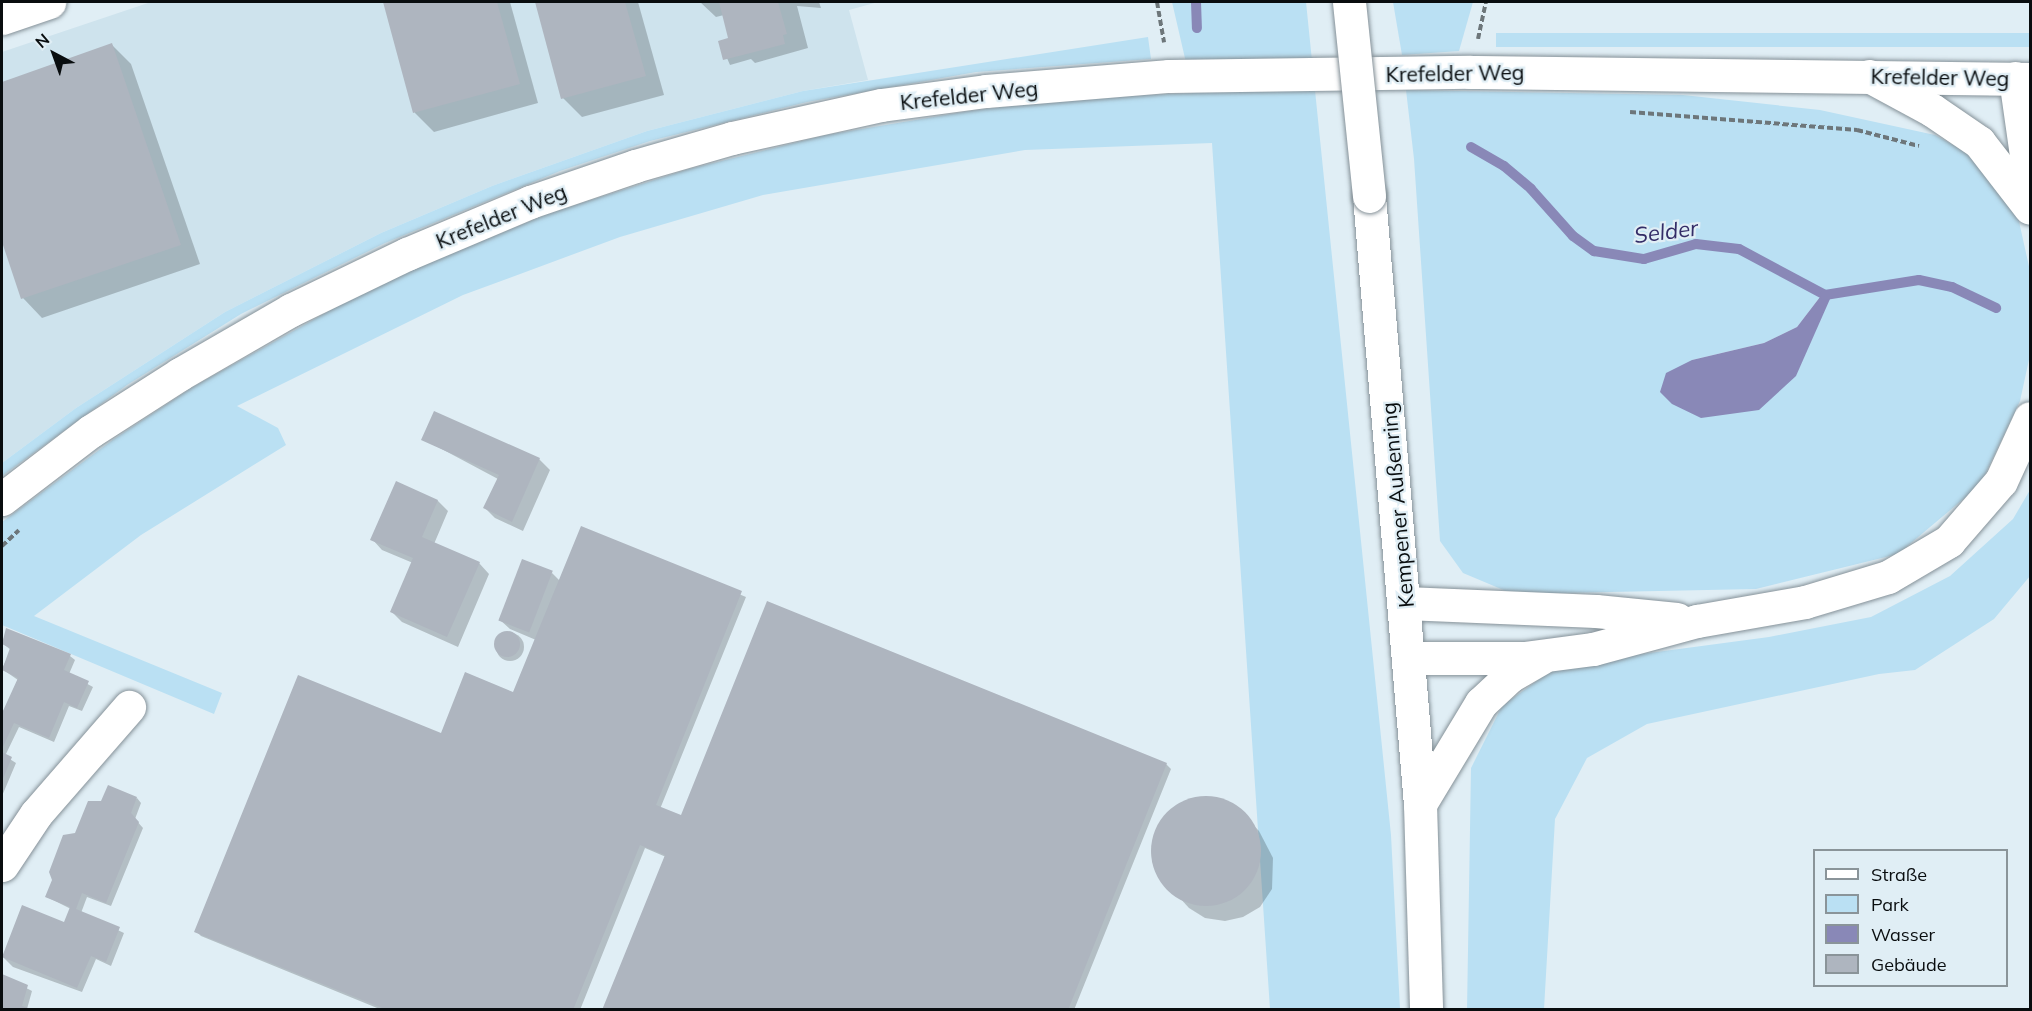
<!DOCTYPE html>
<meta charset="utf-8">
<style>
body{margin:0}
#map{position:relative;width:2032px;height:1011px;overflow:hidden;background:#e0eef5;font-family:Mulish,sans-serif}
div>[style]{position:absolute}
.built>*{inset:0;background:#cee3ed}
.green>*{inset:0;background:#bae0f3;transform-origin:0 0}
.water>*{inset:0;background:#8988b7}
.shadow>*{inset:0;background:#0003}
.round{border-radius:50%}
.stream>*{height:10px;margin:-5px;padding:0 5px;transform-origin:5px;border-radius:5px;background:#8988b7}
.building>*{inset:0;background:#aeb5bf;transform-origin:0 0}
.path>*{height:4px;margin-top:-2px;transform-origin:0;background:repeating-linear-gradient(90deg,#6d767a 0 6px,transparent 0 9px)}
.roads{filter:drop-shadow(0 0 2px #859198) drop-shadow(0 0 2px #859198)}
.street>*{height:33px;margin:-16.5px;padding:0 16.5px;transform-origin:16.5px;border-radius:16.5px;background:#fff}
.secondary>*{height:33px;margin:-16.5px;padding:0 16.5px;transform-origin:16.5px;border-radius:16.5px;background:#fff}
.primary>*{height:33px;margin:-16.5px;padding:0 16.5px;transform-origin:16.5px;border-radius:16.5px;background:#fff}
.bridges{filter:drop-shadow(0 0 2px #859198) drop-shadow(0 0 2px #859198)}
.primary-bridge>*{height:33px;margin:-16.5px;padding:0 16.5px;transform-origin:16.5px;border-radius:16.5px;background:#fff}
span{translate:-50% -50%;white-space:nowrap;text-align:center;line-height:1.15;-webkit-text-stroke:4.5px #e0eef5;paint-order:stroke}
.street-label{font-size:21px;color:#090d0f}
.water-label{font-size:22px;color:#332c67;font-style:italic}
.frame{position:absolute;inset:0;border:3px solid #090d0f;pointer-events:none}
.legend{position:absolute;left:1813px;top:849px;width:195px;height:138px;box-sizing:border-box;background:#e0eef5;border:2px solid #8a9499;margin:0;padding:8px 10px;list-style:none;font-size:18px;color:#090d0f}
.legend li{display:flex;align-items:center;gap:12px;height:30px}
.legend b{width:30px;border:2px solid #8a9499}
.north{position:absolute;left:24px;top:24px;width:60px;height:60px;-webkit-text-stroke:4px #e0eef5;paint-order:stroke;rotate:319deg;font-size:16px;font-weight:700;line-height:24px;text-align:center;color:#090d0f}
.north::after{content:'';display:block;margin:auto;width:21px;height:27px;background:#090d0f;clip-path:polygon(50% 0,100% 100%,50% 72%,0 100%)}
</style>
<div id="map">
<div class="built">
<i style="clip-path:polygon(151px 2px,878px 2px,849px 10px,868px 80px,803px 91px,647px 131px,492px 186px,381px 233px,225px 312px,76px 408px,2px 463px,2px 52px)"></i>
</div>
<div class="green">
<i style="clip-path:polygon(1172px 2px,1306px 2px,1391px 835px,1400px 1009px,1270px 1009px,1212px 143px,1025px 150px,763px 195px,620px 237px,463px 295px,237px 406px,278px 428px,286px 445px,141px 535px,34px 616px,222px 693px,214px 714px,2px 625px,2px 522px,114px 439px,193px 387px,347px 301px,414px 269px,550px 213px,689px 169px,826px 135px,969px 111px,1081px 98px,1193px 93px)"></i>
<i style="clip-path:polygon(1393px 2px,1473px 2px,1459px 51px,1402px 55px)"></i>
<i style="left:2030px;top:33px;width:14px;height:534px;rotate:90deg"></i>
<i style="clip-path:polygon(1148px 37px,1151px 59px,976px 72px,807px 102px,650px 141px,560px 171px,385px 243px,241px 314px,127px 385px,2px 476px,2px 463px,76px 408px,225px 312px,381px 233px,492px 186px,647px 131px,803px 91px)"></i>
<i style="clip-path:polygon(evenodd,1406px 90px,1683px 95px,1820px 110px,1935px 135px,1982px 161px,2016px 208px,2030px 271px,2030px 355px,2020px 401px,1980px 485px,1898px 554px,1756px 589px,1513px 594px,1463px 573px,1440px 541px,1414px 159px,1406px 90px,1820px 297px,1829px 300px,1796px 375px,1692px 360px,1764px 343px,1797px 327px,1820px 297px)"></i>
<i style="clip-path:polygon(2030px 490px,2030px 576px,1994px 619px,1915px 670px,1879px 674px,1647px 724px,1587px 758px,1555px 819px,1544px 1009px,1467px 1010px,1471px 768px,1502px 706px,1559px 665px,1769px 637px,1871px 617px,1950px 576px,2013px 519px)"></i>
</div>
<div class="water">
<i style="clip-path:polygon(1820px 297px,1830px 299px,1796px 376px,1759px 410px,1701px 418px,1672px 404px,1660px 392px,1666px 373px,1692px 360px,1764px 343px,1797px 327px)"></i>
</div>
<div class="shadow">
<i style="clip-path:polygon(384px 2px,510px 2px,538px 103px,434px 132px,415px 113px)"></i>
<i style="clip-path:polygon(536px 2px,638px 2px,664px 95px,582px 117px,563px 98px)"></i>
<i style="clip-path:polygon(700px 2px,819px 2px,821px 8px,797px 6px,808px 48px,755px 63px,751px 59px,730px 65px,720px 42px,732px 39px,724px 15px,716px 17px)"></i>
<i style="clip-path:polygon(112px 45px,131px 64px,200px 264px,42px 318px,23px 298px,2px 238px,2px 83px)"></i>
<i style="clip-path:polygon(435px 413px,539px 459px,550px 470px,523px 531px,495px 518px,485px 508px,498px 479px,423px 439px)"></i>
<i style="clip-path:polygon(397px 483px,438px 501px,448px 511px,434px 544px,479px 563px,489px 574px,458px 647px,402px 622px,392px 612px,413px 563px,382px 550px,372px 539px)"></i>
<i style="clip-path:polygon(581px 528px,746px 597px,660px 809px,681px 817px,1166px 764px,1171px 769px,1074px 1010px,604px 1010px,666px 857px,645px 848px,580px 1010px,382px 1010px,201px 936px,196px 931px,441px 734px,514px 694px,536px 640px,510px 629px,499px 619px,552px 573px,560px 581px)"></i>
<i style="clip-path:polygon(7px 630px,70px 656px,75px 660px,69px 674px,93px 687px,82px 711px,69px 706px,54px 742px,19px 727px,5px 756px,16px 763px,2px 796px,2px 717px,18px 680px,2px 669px,11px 650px,2px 643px)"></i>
<i class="round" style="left:496px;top:633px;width:28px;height:28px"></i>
<i style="clip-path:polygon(1210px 797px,1233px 805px,1244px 815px,1259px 831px,1273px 858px,1272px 889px,1260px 907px,1243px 917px,1225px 921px,1205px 918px,1189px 908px,1157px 873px,1152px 851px,1159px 825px,1183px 803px)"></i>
<i style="clip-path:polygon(137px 798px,141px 803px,135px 819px,143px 828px,111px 906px,87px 897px,81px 913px,124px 933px,111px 966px,96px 959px,82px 992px,13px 967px,3px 957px,64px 924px,71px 909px,47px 897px,76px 835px)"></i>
<i style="clip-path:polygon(3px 976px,32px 991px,27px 1009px,30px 1010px,2px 1010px)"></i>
</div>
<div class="stream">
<i style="left:1196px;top:2px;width:26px;rotate:88deg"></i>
<i style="left:1471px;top:147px;width:38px;rotate:30deg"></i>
<i style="left:1504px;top:166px;width:35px;rotate:40deg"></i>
<i style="left:1531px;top:189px;width:63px;rotate:48.2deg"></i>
<i style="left:1573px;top:236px;width:26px;rotate:36deg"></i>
<i style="left:1594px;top:251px;width:51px;rotate:9.1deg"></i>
<i style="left:1644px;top:259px;width:54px;rotate:-16.1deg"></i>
<i style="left:1696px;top:244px;width:43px;rotate:6.6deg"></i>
<i style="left:1739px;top:249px;width:98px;rotate:28.1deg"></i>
<i style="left:1825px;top:295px;width:95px;rotate:-9.1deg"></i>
<i style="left:1919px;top:280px;width:34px;rotate:12deg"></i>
<i style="left:1952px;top:287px;width:49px;rotate:25.5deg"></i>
</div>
<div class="building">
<i style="clip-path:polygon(383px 2px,497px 2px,520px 84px,413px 113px)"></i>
<i style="clip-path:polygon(535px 2px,625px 2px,646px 76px,561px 99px)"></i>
<i style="clip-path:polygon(719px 2px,778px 2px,787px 34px,783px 35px,785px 44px,723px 60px,718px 41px,728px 38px)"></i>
<i style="clip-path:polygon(112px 43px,181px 245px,21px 299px,2px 242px,2px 82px)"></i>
<i style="clip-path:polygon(434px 411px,540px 458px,512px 522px,483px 508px,499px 475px,421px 440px)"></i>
<i style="clip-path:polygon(396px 481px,438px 500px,422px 537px,480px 562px,447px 637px,390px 612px,413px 558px,370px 540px)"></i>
<i style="clip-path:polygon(581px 526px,742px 591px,656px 805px,681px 815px,767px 601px,1167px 763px,1068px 1010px,602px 1010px,665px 855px,640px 845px,573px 1010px,387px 1010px,194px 932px,298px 675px,441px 733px,465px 672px,513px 692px)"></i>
<i style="left:522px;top:559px;width:33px;height:66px;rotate:21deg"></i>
<i style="clip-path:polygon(6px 628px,71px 654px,64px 670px,89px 681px,77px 708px,64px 702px,49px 738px,14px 723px,2px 749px,2px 713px,18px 678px,2px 670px,10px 648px,2px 644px)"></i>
<i class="round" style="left:494px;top:631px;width:26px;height:26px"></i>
<i style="clip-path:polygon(2px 752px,12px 757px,2px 781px)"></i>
<i style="clip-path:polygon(108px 785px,137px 797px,131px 813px,139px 822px,106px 903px,82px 893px,76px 909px,120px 927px,106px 962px,91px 956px,77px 988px,2px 957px,22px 905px,64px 922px,70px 907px,45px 897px,52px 880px,49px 872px,63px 835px,75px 833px,88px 801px,101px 801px)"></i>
<i class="round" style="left:1151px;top:796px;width:110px;height:110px"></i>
<i style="clip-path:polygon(2px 974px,28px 985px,22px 1006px,33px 1010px,2px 1010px)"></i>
</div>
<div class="path">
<i style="left:1157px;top:2px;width:41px;rotate:80.1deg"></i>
<i style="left:1478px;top:39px;width:38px;rotate:-78deg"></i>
<i style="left:1630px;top:112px;width:228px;rotate:4.5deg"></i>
<i style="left:1857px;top:130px;width:64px;rotate:14.5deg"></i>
<i style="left:2px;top:546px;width:23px;rotate:-43deg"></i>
</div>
<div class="roads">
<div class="street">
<i style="left:2px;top:18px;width:50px;rotate:-18.8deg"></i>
<i style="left:2px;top:865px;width:61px;rotate:-56.3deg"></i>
<i style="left:36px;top:814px;width:142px;rotate:-49deg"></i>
</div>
<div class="secondary">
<i style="left:2px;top:499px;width:112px;rotate:-37.4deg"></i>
<i style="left:91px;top:431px;width:106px;rotate:-32.6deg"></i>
<i style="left:180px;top:374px;width:128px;rotate:-30deg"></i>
<i style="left:291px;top:310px;width:129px;rotate:-25.8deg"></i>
<i style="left:407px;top:254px;width:134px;rotate:-22.9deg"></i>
<i style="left:530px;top:202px;width:111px;rotate:-18.9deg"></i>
<i style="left:635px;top:166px;width:101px;rotate:-16.1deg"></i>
<i style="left:732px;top:138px;width:153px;rotate:-12.5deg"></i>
<i style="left:881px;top:105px;width:106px;rotate:-7.6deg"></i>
<i style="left:986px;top:91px;width:184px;rotate:-4.7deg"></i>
<i style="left:1169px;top:76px;width:301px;rotate:-0.8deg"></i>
<i style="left:1470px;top:72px;width:560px;rotate:0.72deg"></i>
</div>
<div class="primary">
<i style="left:1869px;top:76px;width:72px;rotate:28.4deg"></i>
<i style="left:1932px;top:110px;width:57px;rotate:34.2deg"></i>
<i style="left:1979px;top:142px;width:83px;rotate:52.3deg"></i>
<i style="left:2015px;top:78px;width:107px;rotate:81.9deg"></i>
<i style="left:1369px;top:196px;width:610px;rotate:85.21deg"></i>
<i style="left:1420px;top:804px;width:206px;rotate:88.3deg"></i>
<i style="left:1405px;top:603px;width:191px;rotate:2.4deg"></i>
<i style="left:1596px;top:611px;width:81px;rotate:5.6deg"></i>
<i style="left:1409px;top:658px;width:115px"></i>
<i style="left:1524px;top:658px;width:70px;rotate:-7.4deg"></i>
<i style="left:1593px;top:649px;width:108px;rotate:-15.1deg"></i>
<i style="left:1697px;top:621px;width:110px;rotate:-10deg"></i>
<i style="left:1805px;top:602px;width:87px;rotate:-16.8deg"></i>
<i style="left:1888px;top:577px;width:71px;rotate:-30.5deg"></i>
<i style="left:1949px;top:541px;width:79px;rotate:-49.1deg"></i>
<i style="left:2001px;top:481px;width:69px;rotate:-65.3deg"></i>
<i style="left:1420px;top:804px;width:118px;rotate:-58.9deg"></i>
<i style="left:1481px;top:703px;width:40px;rotate:-43deg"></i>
<i style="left:1510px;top:676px;width:36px;rotate:-30deg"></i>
</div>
</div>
<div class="bridges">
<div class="primary-bridge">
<i style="left:1349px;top:2px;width:195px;rotate:84.1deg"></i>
</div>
</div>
<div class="street-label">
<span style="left:1455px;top:73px;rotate:-1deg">Krefelder Weg</span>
<span style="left:1940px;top:77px;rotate:1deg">Krefelder Weg</span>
<span style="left:969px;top:95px;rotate:-6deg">Krefelder Weg</span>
<span style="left:501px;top:216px;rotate:-22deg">Krefelder Weg</span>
<span style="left:1397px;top:505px;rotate:-95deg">Kempener Außenring</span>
</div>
<div class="water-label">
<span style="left:1666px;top:232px;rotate:-7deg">Selder</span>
</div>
<div class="frame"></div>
<ul class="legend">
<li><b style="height:8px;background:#fff"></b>Straße</li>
<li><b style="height:16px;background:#bae0f3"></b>Park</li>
<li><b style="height:16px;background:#8988b7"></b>Wasser</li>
<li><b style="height:16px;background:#aeb5bf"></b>Gebäude</li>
</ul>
<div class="north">N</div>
</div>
